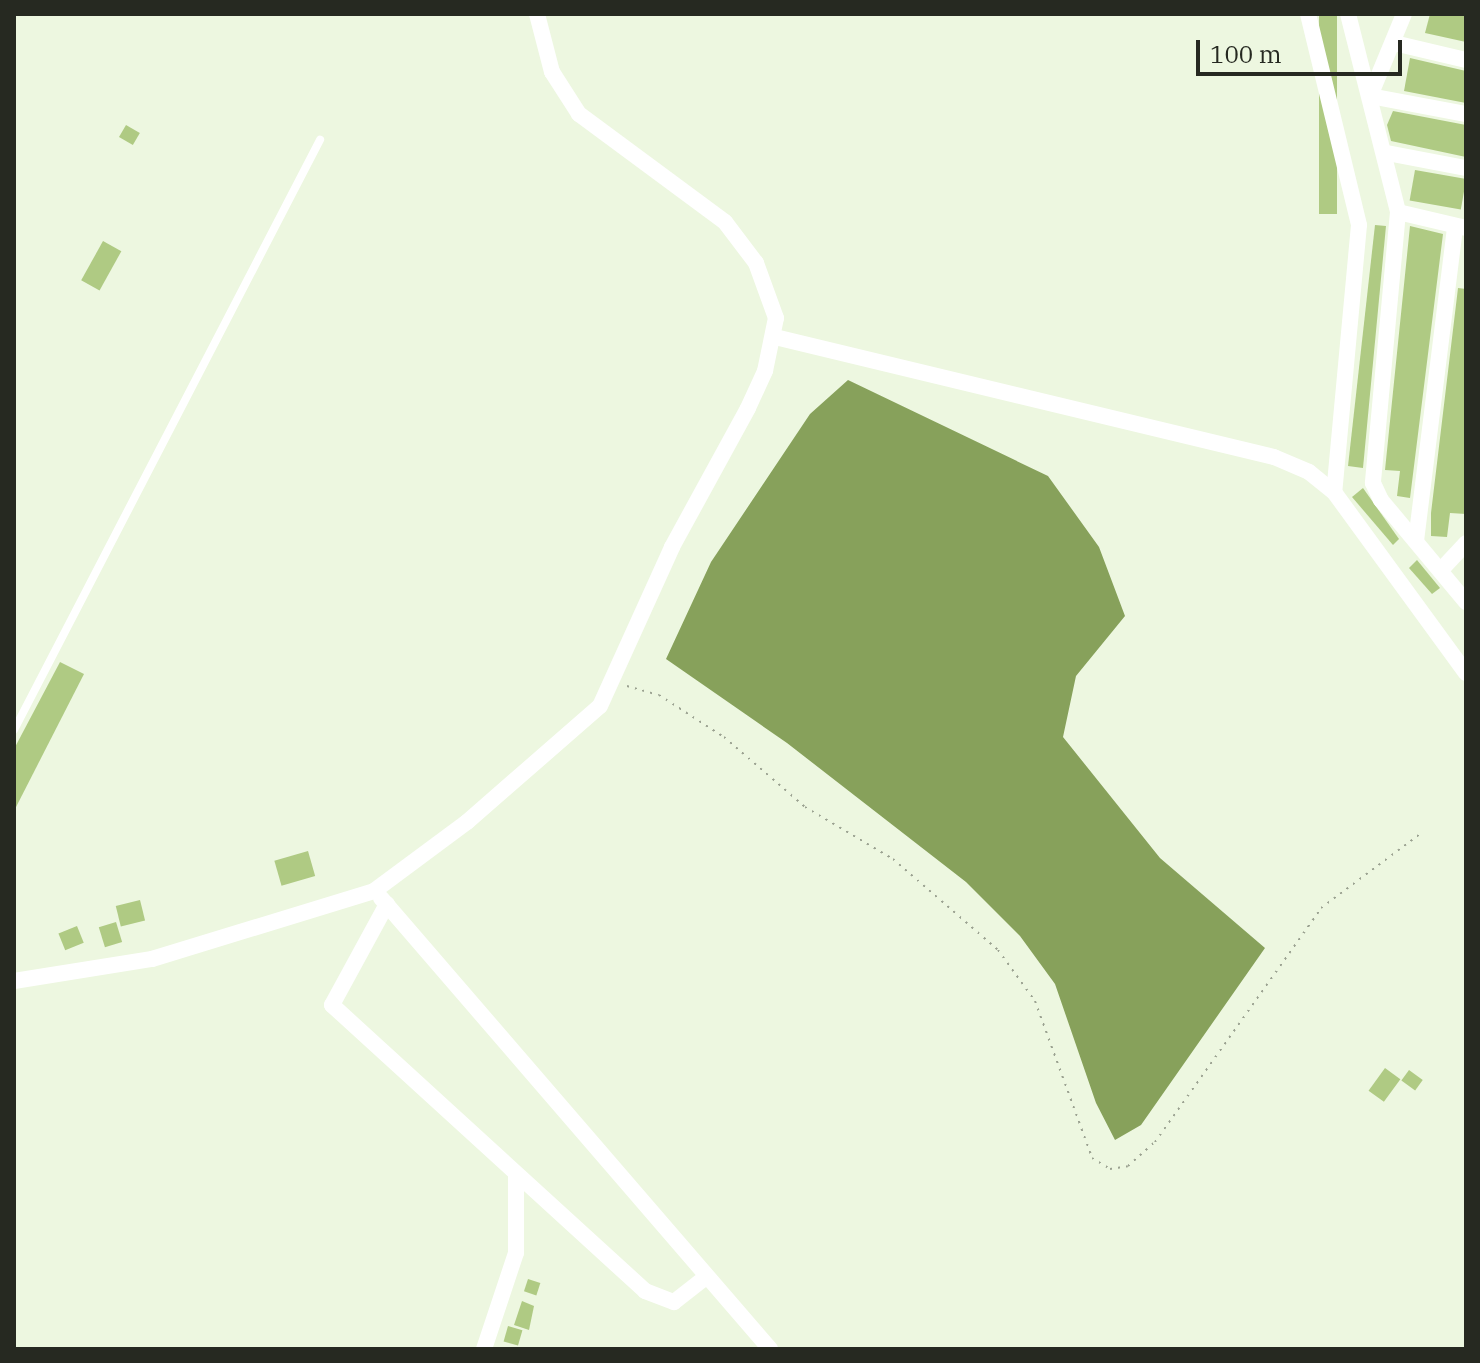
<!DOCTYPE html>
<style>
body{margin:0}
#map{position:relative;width:1480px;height:1363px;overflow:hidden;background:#edf7e0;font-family:"IBM Plex Serif",serif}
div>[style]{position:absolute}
.water>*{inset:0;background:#87a15b}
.building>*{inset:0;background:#afca83;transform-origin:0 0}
.path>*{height:2px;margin-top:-1px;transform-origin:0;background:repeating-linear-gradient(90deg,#9ba291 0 2px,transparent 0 8px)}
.lane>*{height:8px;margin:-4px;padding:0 4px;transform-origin:4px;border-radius:4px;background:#fff}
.street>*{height:16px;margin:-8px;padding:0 8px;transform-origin:8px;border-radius:8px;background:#fff}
span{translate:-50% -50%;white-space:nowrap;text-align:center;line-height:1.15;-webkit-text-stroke:6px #edf7e0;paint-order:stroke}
.frame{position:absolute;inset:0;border:16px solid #262921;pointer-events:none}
.scale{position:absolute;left:1196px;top:40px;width:206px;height:36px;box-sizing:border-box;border:4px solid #262921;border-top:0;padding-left:10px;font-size:24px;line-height:28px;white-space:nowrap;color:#262921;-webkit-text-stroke:6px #edf7e0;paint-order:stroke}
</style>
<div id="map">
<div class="water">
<i style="clip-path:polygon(848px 380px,1048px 476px,1099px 547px,1125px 616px,1076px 676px,1063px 737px,1160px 858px,1265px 948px,1141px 1125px,1115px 1140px,1096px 1103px,1055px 984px,1020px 936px,966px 882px,787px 743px,666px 659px,711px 562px,810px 414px)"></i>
</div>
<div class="building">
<i style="left:1319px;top:14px;width:18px;height:200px"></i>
<i style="clip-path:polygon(1430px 14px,1466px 14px,1466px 42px,1425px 33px)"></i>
<i style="clip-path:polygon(1410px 58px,1466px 71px,1466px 103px,1404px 91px)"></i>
<i style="clip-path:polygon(1393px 111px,1466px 125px,1466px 157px,1391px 141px,1387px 125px)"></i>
<i style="left:126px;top:125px;width:16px;height:14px;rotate:30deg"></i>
<i style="left:1415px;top:170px;width:52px;height:31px;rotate:10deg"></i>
<i style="clip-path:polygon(1375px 225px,1386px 226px,1363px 468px,1348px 466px)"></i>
<i style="clip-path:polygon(1410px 226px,1443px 234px,1410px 498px,1397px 496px,1400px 471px,1385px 470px)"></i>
<i style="left:103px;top:241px;width:21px;height:45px;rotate:29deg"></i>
<i style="clip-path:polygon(1458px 288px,1466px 289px,1466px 514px,1450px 513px,1447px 537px,1431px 536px,1431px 513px)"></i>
<i style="clip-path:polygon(1363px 488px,1399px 539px,1393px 545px,1352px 497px)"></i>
<i style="clip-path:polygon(1417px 560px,1440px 588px,1432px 594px,1409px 568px)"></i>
<i style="clip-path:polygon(60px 662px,84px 674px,14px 811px,14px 749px)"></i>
<i style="left:308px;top:851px;width:26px;height:35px;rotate:74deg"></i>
<i style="left:140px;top:900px;width:21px;height:25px;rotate:76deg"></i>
<i style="left:116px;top:922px;width:21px;height:18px;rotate:73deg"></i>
<i style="left:77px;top:926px;width:18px;height:20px;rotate:68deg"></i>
<i style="left:1385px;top:1068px;width:19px;height:28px;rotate:36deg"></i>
<i style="left:1409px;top:1070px;width:17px;height:13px;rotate:36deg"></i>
<i style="left:528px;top:1279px;width:13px;height:13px;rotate:18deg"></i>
<i style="clip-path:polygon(522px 1301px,534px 1306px,529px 1330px,514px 1325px)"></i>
<i style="left:508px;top:1326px;width:15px;height:16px;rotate:16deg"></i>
</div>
<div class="path">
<i style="left:627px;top:686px;width:33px;rotate:16deg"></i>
<i style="left:659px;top:695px;width:77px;rotate:32.9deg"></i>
<i style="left:724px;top:737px;width:107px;rotate:40.8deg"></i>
<i style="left:805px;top:807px;width:102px;rotate:30.6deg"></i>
<i style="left:893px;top:859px;width:139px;rotate:40.9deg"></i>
<i style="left:998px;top:950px;width:63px;rotate:54deg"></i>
<i style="left:1035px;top:1001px;width:167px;rotate:70deg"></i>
<i style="left:1092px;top:1158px;width:21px;rotate:31deg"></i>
<i style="left:1110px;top:1169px;width:18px;rotate:-9deg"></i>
<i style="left:1128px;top:1166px;width:36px;rotate:-42deg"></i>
<i style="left:1155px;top:1142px;width:287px;rotate:-54.6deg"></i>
<i style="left:1321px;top:908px;width:124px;rotate:-36.8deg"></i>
</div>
<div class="lane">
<i style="left:14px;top:730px;width:665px;rotate:-62.59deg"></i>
</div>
<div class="street">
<i style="left:1308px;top:14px;width:217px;rotate:76.4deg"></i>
<i style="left:1359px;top:225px;width:268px;rotate:95.3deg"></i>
<i style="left:1348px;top:14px;width:204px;rotate:75.8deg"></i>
<i style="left:1398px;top:212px;width:272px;rotate:95.3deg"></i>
<i style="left:1373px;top:483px;width:19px;rotate:65deg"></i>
<i style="left:1381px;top:500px;width:133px;rotate:50.2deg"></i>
<i style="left:1404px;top:14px;width:89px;rotate:112.5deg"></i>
<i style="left:1370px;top:96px;width:98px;rotate:10.6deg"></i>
<i style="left:1394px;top:43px;width:74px;rotate:13.3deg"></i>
<i style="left:1387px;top:153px;width:80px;rotate:10.8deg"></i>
<i style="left:1398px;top:212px;width:70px;rotate:13.2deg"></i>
<i style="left:775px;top:337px;width:513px;rotate:13.52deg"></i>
<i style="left:1274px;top:457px;width:38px;rotate:23deg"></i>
<i style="left:1309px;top:472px;width:32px;rotate:39deg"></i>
<i style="left:1334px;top:492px;width:224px;rotate:53.9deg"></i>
<i style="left:1416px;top:541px;width:317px;rotate:-82.9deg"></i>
<i style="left:1441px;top:570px;width:37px;rotate:-47deg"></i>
<i style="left:381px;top:898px;width:596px;rotate:49.22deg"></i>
<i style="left:387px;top:904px;width:115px;rotate:118.6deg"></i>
<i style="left:332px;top:1005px;width:424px;rotate:42.4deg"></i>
<i style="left:645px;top:1291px;width:31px;rotate:21deg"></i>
<i style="left:674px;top:1302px;width:41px;rotate:-38deg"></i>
<i style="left:14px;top:981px;width:140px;rotate:-9.1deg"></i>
<i style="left:152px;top:959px;width:232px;rotate:-17deg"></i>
<i style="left:374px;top:891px;width:116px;rotate:-36.6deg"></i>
<i style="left:467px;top:822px;width:176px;rotate:-41.1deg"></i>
<i style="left:600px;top:706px;width:175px;rotate:-65.6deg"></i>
<i style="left:672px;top:547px;width:158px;rotate:-61.3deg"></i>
<i style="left:748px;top:408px;width:41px;rotate:-65.3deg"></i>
<i style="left:765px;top:371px;width:54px;rotate:-78.3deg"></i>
<i style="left:776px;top:318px;width:59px;rotate:-110deg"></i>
<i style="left:756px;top:263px;width:51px;rotate:-127.1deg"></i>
<i style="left:725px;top:222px;width:182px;rotate:-143.5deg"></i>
<i style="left:579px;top:114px;width:50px;rotate:-122.7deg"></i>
<i style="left:552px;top:72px;width:60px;rotate:-104.5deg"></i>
<i style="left:484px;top:1349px;width:101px;rotate:-71.6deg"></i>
<i style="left:516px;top:1253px;width:78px;rotate:-90deg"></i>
</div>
<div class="frame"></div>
<div class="scale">100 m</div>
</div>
